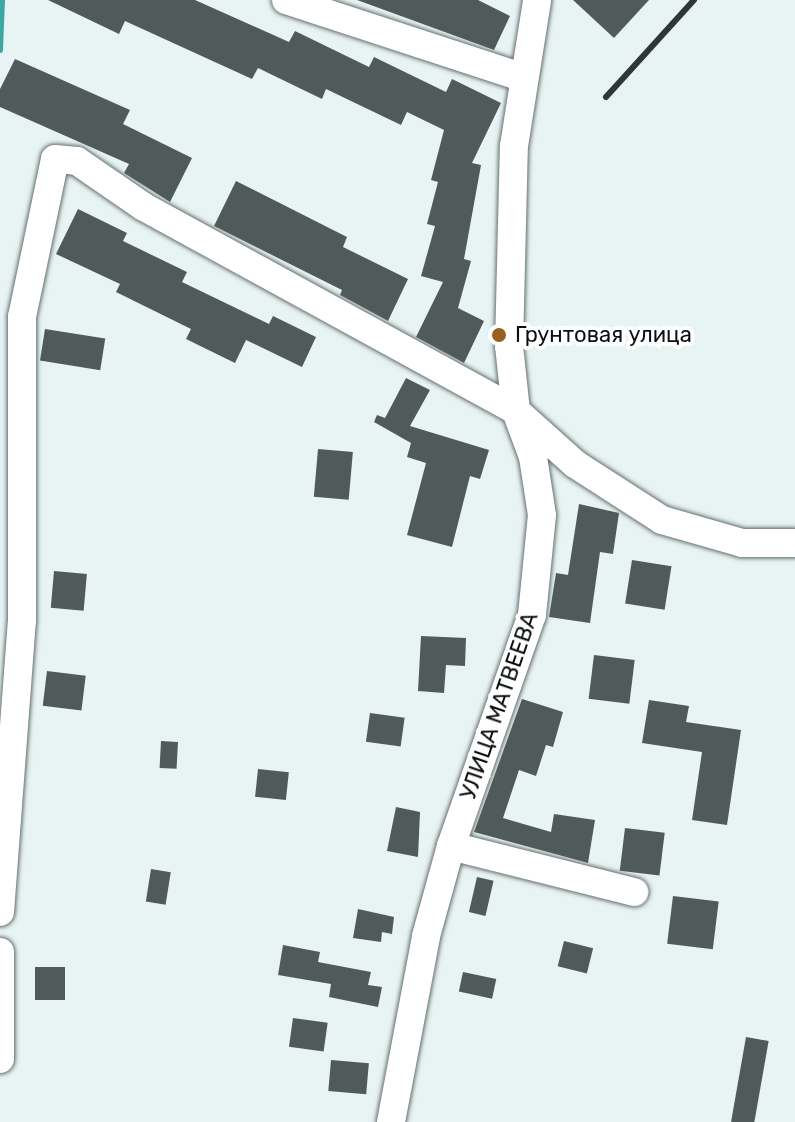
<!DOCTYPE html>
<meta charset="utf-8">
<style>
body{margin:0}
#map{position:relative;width:795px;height:1122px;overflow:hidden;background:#e8f4f3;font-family:Rubik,sans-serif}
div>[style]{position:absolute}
.stream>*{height:6px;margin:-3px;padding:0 3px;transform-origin:3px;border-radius:3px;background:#3da7a3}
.building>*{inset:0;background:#505a5a;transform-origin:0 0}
.roads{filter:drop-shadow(0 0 2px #657070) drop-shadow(0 0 2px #657070)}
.minor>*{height:28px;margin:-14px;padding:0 14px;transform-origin:14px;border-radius:14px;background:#fff}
.rail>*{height:6px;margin:-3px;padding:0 3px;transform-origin:3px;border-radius:3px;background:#303535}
.dots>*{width:22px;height:22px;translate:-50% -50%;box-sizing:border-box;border:4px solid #fff;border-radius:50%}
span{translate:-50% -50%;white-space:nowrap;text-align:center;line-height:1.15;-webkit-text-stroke:8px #fff;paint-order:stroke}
.poi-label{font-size:22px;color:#0b0f0f}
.left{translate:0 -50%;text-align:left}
.street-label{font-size:22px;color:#0b0f0f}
</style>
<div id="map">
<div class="stream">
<i style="left:0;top:50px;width:50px;rotate:-87.7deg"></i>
</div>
<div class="building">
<i style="clip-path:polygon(48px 0,195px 0,289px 42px,295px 31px,369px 67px,374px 57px,446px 92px,452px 79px,501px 103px,472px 163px,481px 165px,464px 259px,471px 261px,458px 308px,484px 321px,464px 363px,416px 337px,443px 282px,421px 276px,435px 226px,427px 224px,438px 182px,431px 180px,444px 130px,407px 112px,401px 125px,326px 89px,322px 99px,258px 68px,252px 79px,125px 21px,119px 34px)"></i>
<i style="clip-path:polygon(357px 0,478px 0,510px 16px,494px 50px)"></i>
<i style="clip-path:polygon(573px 0,649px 0,614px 38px)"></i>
<i style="clip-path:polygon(15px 59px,130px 110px,123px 124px,192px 158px,170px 202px,124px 173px,129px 164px,0 107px,0 89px)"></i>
<i style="clip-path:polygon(236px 181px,347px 237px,343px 247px,408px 279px,388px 321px,340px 295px,342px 290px,214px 226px)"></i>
<i style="clip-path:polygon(78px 209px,127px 233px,123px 241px,187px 272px,182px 282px,269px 324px,273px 316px,316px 337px,302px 367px,246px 340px,235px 363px,186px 339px,191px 329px,116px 292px,120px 284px,56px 254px)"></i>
<i style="left:45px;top:329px;width:61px;height:32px;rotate:9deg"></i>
<i style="clip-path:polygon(406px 378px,430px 390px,410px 426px,489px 450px,480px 479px,470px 476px,452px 547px,407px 535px,426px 463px,407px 457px,411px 443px,374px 422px,377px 415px,385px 418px)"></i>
<i style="left:318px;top:449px;width:35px;height:48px;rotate:5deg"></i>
<i style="clip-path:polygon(579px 504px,619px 513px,613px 554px,600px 552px,590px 623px,549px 617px,556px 573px,568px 575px)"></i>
<i style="left:632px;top:560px;width:40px;height:44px;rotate:9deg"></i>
<i style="left:54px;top:571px;width:33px;height:37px;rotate:5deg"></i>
<i style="clip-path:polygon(421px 636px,466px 638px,465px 666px,446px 665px,444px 693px,418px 691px)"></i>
<i style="left:594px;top:655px;width:41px;height:44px;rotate:7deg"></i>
<i style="left:47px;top:671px;width:39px;height:35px;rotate:7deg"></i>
<i style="clip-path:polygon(522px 699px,563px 712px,553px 747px,546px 745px,536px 776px,519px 770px,503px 818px,551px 832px,554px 814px,595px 820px,588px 863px,474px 832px)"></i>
<i style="clip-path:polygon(649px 700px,689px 706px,686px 722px,741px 730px,727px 825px,692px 820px,702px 752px,642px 743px)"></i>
<i style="left:370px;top:713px;width:35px;height:29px;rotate:8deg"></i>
<i style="left:161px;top:741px;width:17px;height:27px;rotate:3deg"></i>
<i style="left:258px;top:769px;width:31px;height:28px;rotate:6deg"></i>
<i style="clip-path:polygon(396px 807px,420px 812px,418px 857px,387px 851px)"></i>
<i style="left:625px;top:828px;width:40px;height:43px;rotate:7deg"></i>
<i style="left:151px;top:869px;width:20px;height:33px;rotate:9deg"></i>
<i style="left:477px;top:877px;width:17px;height:36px;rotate:13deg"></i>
<i style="left:673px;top:896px;width:46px;height:48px;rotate:7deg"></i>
<i style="clip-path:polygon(358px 909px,394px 917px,392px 934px,382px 932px,381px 942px,353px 938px)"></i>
<i style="left:564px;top:941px;width:30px;height:26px;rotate:14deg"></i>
<i style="clip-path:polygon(283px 945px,320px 952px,318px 962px,371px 972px,368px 985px,382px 987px,378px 1007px,329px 997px,331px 984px,278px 975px)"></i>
<i style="left:35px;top:967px;width:30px;height:33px"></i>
<i style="left:463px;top:972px;width:34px;height:20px;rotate:12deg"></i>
<i style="left:293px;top:1018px;width:35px;height:29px;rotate:8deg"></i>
<i style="left:746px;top:1037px;width:23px;height:86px;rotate:10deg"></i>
<i style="left:331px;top:1060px;width:38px;height:31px;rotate:5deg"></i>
</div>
<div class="roads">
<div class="minor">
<i style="left:286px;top:0;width:247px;rotate:18.1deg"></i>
<i style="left:451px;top:846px;width:189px;rotate:14.1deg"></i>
<i style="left:0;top:912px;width:292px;rotate:-85.7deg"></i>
<i style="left:22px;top:621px;width:304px;rotate:-90deg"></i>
<i style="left:22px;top:317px;width:161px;rotate:-78.2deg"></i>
<i style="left:55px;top:159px;width:22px;rotate:5deg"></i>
<i style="left:77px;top:161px;width:81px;rotate:34.5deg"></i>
<i style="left:144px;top:207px;width:424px;rotate:28.7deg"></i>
<i style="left:516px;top:411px;width:79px;rotate:41.9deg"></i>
<i style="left:575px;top:464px;width:103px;rotate:32.8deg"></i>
<i style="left:662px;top:520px;width:83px;rotate:16deg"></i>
<i style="left:742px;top:543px;width:53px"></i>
<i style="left:0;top:952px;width:107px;rotate:90deg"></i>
<i style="left:391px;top:1122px;width:189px;rotate:-79.3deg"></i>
<i style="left:426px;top:936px;width:93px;rotate:-74.5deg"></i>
<i style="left:451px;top:846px;width:245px;rotate:-70.7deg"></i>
<i style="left:532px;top:615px;width:100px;rotate:-84.3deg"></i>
<i style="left:542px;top:515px;width:59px;rotate:-98.8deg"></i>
<i style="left:533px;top:457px;width:49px;rotate:-110.3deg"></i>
<i style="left:516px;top:411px;width:65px;rotate:-96.1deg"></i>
<i style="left:509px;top:346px;width:200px;rotate:-88.6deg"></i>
<i style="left:514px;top:146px;width:148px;rotate:-81deg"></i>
</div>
</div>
<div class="rail">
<i style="left:606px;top:97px;width:131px;rotate:-47.8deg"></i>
</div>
<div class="dots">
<i style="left:499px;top:335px;background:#9a601f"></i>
</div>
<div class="poi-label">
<span class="left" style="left:515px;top:335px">Грунтовая улица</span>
</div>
<div class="street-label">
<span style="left:499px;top:706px;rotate:-71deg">УЛИЦА МАТВЕЕВА</span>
</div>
</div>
